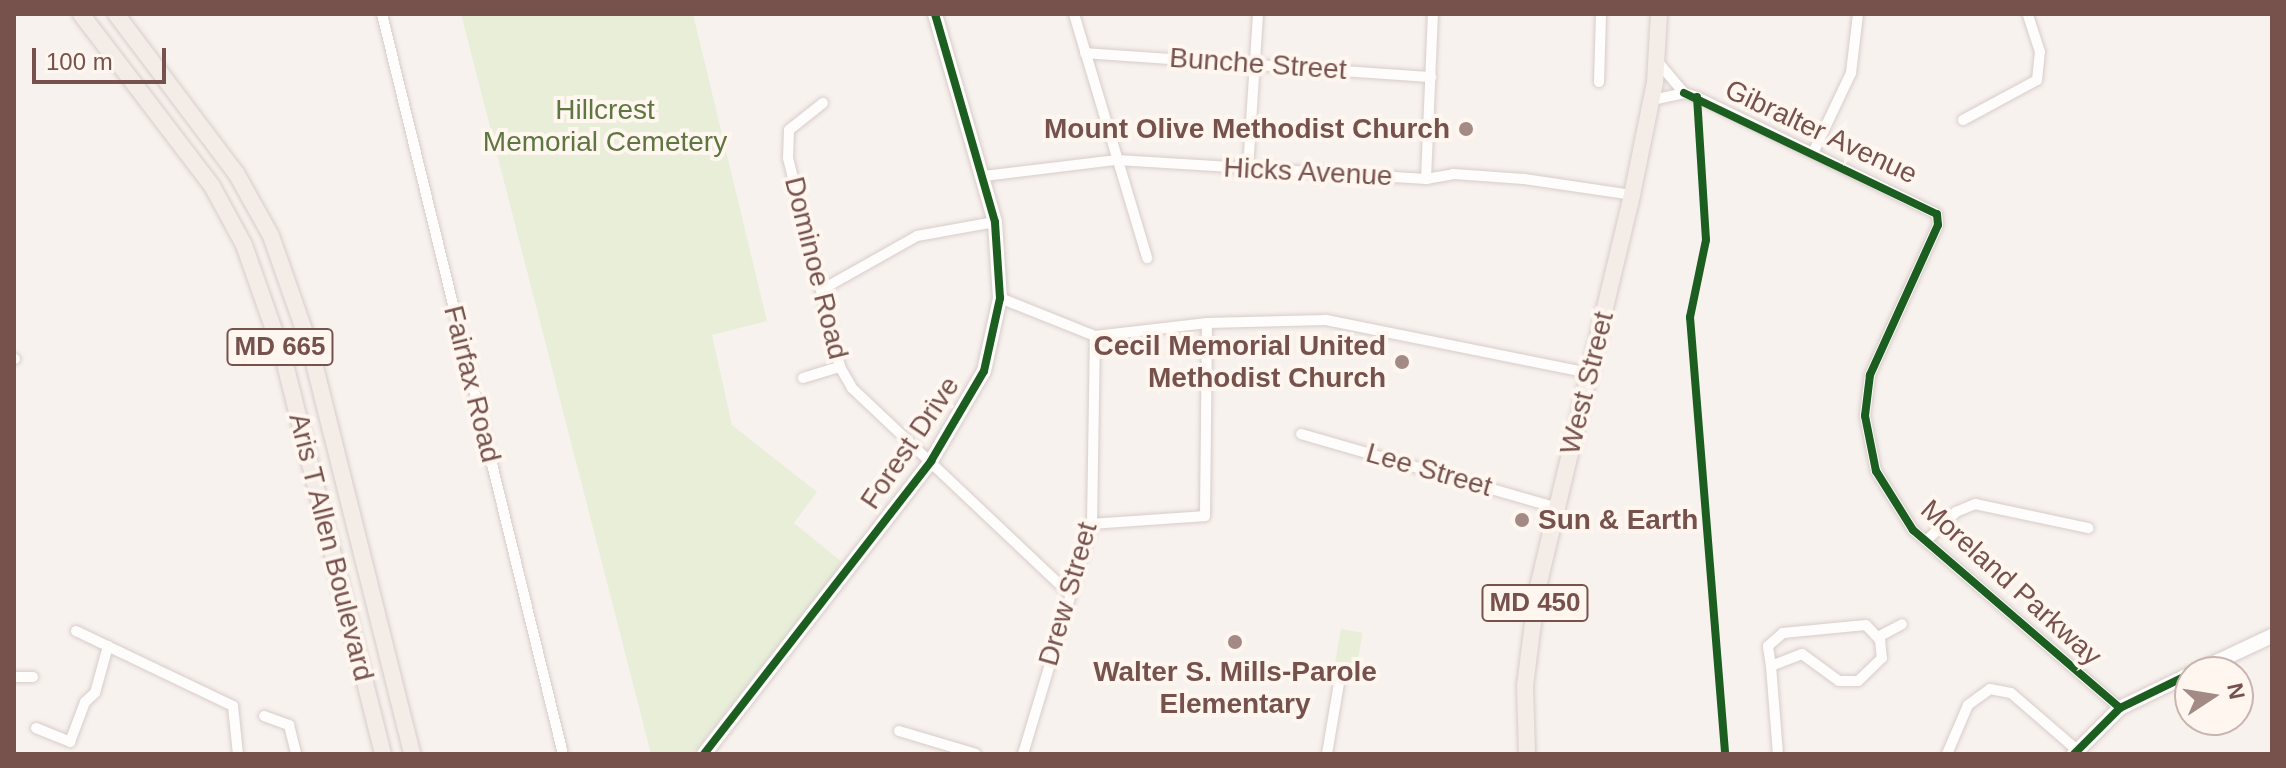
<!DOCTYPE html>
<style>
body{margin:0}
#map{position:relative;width:2286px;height:768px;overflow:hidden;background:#f8f2ee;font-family:Arial,sans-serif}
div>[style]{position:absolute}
.green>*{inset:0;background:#e9eed9;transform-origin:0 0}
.roads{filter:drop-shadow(0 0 2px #d7cdca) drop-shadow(0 0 2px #d7cdca)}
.street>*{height:10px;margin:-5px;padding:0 5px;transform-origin:5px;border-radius:5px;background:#fefdfc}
.secondary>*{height:14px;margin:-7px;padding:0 7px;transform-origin:7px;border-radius:7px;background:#fefdfc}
.primary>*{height:16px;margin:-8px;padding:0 8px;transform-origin:8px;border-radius:8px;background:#f3ece7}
.cycleway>*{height:8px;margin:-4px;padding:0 4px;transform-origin:4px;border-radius:4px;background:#1b5e20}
.dots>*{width:22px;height:22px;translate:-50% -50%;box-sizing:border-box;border:4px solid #fff6f0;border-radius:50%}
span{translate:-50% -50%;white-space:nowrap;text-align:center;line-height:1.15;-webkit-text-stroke:8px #fff6f0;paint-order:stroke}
.shield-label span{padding:2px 6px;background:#fff6f0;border:2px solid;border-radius:6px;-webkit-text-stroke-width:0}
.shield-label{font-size:26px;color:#77524d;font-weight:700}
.street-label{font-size:28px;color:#77524d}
.park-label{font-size:28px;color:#5e7741}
.poi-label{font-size:28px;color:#77524d;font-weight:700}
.right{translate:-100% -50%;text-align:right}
.left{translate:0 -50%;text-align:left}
.frame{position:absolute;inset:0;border:16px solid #77524d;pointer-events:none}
.north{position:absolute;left:2174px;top:656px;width:80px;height:80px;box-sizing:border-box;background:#fff6f0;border:2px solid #c9b4af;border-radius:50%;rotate:78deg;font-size:22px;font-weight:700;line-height:32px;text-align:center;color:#77524d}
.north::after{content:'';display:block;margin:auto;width:28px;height:36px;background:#a48a85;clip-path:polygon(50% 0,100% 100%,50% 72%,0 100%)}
.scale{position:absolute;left:32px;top:48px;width:134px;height:36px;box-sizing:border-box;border:4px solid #77524d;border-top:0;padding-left:10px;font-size:24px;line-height:28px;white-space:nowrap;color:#77524d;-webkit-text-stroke:6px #fff6f0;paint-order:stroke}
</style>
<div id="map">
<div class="green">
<i style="clip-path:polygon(461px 14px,693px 14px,767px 321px,712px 335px,732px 425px,817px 492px,794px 523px,843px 563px,693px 754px,651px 754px)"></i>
<i style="left:1341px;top:629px;width:22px;height:35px;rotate:10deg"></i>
</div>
<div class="roads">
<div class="street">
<i style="left:382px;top:14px;width:762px;rotate:76.26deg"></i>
<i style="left:1074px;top:14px;width:255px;rotate:73.3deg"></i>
<i style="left:1085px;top:53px;width:347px;rotate:4deg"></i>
<i style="left:1657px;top:61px;width:42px;rotate:49.8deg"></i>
<i style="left:1599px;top:82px;width:68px;rotate:-88.3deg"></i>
<i style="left:1652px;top:100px;width:33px;rotate:-12deg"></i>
<i style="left:1684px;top:93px;width:14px;rotate:17deg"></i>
<i style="left:1697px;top:97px;width:267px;rotate:26deg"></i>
<i style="left:1937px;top:214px;width:11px;rotate:85deg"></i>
<i style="left:1938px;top:225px;width:165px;rotate:114.4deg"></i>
<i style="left:1870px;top:375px;width:41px;rotate:97deg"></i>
<i style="left:1865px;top:416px;width:56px;rotate:78.7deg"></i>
<i style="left:1876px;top:471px;width:70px;rotate:57.9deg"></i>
<i style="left:1913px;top:530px;width:273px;rotate:40.7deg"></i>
<i style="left:823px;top:103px;width:43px;rotate:141.5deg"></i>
<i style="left:789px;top:130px;width:28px;rotate:92deg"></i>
<i style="left:788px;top:158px;width:215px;rotate:76deg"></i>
<i style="left:840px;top:367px;width:24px;rotate:60deg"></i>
<i style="left:852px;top:388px;width:300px;rotate:43.4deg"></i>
<i style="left:1963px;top:120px;width:84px;rotate:-28.4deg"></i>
<i style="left:2037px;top:80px;width:28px;rotate:-84deg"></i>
<i style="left:2040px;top:52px;width:40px;rotate:-108deg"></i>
<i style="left:1813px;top:153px;width:89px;rotate:-64.6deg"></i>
<i style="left:1851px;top:73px;width:59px;rotate:-83.2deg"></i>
<i style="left:1248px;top:169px;width:155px;rotate:-86.3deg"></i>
<i style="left:984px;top:176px;width:134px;rotate:-6.9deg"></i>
<i style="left:1117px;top:160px;width:310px;rotate:3.5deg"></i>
<i style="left:1426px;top:179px;width:27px;rotate:-10deg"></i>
<i style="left:1453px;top:174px;width:71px;rotate:4deg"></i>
<i style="left:1524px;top:179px;width:109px;rotate:8.4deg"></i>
<i style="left:1426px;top:179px;width:165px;rotate:-87.6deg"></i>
<i style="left:823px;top:289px;width:108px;rotate:-29.4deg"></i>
<i style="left:917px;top:236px;width:79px;rotate:-10.2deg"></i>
<i style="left:1000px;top:298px;width:102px;rotate:21.8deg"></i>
<i style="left:1095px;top:336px;width:113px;rotate:-6.6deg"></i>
<i style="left:1207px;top:323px;width:119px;rotate:-1.4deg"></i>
<i style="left:1326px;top:320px;width:269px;rotate:11.4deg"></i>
<i style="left:14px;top:359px;width:1px"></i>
<i style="left:803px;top:378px;width:39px;rotate:-17deg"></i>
<i style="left:1301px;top:434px;width:266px;rotate:16.1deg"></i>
<i style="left:1092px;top:524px;width:113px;rotate:-4deg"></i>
<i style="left:1205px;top:516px;width:193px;rotate:-89.4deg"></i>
<i style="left:1926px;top:541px;width:42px;rotate:-44deg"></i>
<i style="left:1956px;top:512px;width:21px;rotate:-23deg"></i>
<i style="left:1975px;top:504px;width:116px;rotate:12deg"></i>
<i style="left:1866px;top:625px;width:21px;rotate:47deg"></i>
<i style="left:1880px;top:640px;width:18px;rotate:84deg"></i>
<i style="left:1882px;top:658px;width:33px;rotate:136deg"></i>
<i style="left:1858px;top:681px;width:19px;rotate:180deg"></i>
<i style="left:1839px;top:681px;width:46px;rotate:-143.9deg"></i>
<i style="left:1802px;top:654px;width:33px;rotate:159deg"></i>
<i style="left:1771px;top:666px;width:20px;rotate:-99deg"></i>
<i style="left:1768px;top:646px;width:20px;rotate:-41deg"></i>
<i style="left:1783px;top:633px;width:83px;rotate:-5.5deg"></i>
<i style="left:76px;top:631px;width:174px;rotate:25.5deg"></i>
<i style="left:233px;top:706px;width:48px;rotate:84.1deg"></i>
<i style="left:1878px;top:637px;width:27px;rotate:-28deg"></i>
<i style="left:1771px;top:666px;width:88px;rotate:85.5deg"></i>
<i style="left:14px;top:677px;width:19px"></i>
<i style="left:264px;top:716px;width:27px;rotate:20deg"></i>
<i style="left:289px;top:725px;width:30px;rotate:76deg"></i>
<i style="left:36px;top:728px;width:37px;rotate:22deg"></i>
<i style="left:70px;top:742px;width:43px;rotate:-69.4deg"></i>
<i style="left:85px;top:702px;width:13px;rotate:-42deg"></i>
<i style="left:95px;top:693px;width:49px;rotate:-74.5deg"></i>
<i style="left:899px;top:731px;width:80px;rotate:16.6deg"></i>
<i style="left:1023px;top:754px;width:240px;rotate:-73.3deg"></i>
<i style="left:1092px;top:524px;width:188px;rotate:-89.1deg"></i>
<i style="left:1327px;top:754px;width:72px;rotate:-80.4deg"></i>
<i style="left:1947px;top:754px;width:53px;rotate:-66.8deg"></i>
<i style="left:1968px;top:705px;width:27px;rotate:-36deg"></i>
<i style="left:1990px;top:689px;width:21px;rotate:11deg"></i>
<i style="left:2011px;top:693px;width:87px;rotate:40.8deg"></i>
</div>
<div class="secondary">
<i style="left:2195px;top:672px;width:85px;rotate:-25.1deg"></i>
<i style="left:704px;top:754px;width:371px;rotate:-52.2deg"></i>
<i style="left:931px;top:461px;width:104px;rotate:-59.5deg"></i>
<i style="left:984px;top:371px;width:75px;rotate:-77.6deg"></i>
<i style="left:1000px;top:298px;width:76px;rotate:-93.8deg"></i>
<i style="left:995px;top:222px;width:216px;rotate:-106.1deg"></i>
<i style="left:2074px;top:754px;width:65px;rotate:-45deg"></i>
<i style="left:2120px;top:708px;width:78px;rotate:-25.9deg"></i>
</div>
<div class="primary">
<i style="left:81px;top:14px;width:216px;rotate:52.7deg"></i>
<i style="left:212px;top:186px;width:67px;rotate:61.5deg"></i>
<i style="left:244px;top:245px;width:118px;rotate:70.6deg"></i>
<i style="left:283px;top:356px;width:410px;rotate:75.9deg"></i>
<i style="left:116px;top:14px;width:199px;rotate:53deg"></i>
<i style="left:236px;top:173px;width:72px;rotate:60.9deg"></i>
<i style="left:271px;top:236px;width:118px;rotate:70.6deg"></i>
<i style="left:310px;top:347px;width:420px;rotate:75.9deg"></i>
<i style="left:1527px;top:754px;width:68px;rotate:-91.7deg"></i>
<i style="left:1525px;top:686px;width:96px;rotate:-82.8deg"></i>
<i style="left:1537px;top:591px;width:407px;rotate:-76.5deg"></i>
<i style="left:1632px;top:195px;width:115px;rotate:-78.5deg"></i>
<i style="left:1655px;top:82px;width:68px;rotate:-86.6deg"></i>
</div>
</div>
<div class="cycleway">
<i style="left:1684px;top:93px;width:280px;rotate:25.6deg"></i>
<i style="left:1937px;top:214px;width:11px;rotate:85deg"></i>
<i style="left:1938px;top:225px;width:165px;rotate:114.4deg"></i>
<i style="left:1870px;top:375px;width:41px;rotate:97deg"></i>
<i style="left:1865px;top:416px;width:56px;rotate:78.7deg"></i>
<i style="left:1876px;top:471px;width:70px;rotate:57.9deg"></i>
<i style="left:1913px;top:530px;width:273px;rotate:40.7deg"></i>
<i style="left:1697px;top:97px;width:143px;rotate:86.4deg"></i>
<i style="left:1706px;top:240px;width:79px;rotate:101.7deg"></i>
<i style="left:1690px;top:317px;width:438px;rotate:85.4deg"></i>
<i style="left:704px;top:754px;width:371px;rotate:-52.2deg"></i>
<i style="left:931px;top:461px;width:104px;rotate:-59.5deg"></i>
<i style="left:984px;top:371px;width:75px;rotate:-77.6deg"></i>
<i style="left:1000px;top:298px;width:76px;rotate:-93.8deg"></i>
<i style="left:995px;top:222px;width:216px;rotate:-106.1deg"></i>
<i style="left:2074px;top:754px;width:65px;rotate:-45deg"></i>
<i style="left:2120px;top:708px;width:78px;rotate:-25.9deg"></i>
</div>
<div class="dots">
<i style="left:1466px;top:129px;background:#a48a85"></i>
<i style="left:1402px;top:362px;background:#a48a85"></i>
<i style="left:1522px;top:520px;background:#a48a85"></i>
<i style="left:1235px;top:642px;background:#a48a85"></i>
</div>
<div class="shield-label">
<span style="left:280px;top:347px">MD 665</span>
<span style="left:1535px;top:603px">MD 450</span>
</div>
<div class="street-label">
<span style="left:1258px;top:64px;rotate:4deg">Bunche Street</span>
<span style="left:1821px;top:132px;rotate:25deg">Gibralter Avenue</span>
<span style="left:1308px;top:172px;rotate:3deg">Hicks Avenue</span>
<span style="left:816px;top:268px;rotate:76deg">Dominoe Road</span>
<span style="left:1587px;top:383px;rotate:-76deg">West Street</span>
<span style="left:472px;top:384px;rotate:76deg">Fairfax Road</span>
<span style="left:910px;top:443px;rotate:-56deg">Forest Drive</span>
<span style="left:1429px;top:470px;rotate:16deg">Lee Street</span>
<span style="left:331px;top:547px;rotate:76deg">Aris T Allen Boulevard</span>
<span style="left:2011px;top:583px;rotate:42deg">Moreland Parkway</span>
<span style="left:1068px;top:594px;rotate:-74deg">Drew Street</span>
</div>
<div class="park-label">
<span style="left:605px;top:126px">Hillcrest<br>Memorial Cemetery</span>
</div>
<div class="poi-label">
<span class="right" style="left:1450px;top:129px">Mount Olive Methodist Church</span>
<span class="right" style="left:1386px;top:362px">Cecil Memorial United<br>Methodist Church</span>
<span class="left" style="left:1538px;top:520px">Sun &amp; Earth</span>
<span style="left:1235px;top:688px">Walter S. Mills-Parole<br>Elementary</span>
</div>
<div class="frame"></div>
<div class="north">N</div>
<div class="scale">100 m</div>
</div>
